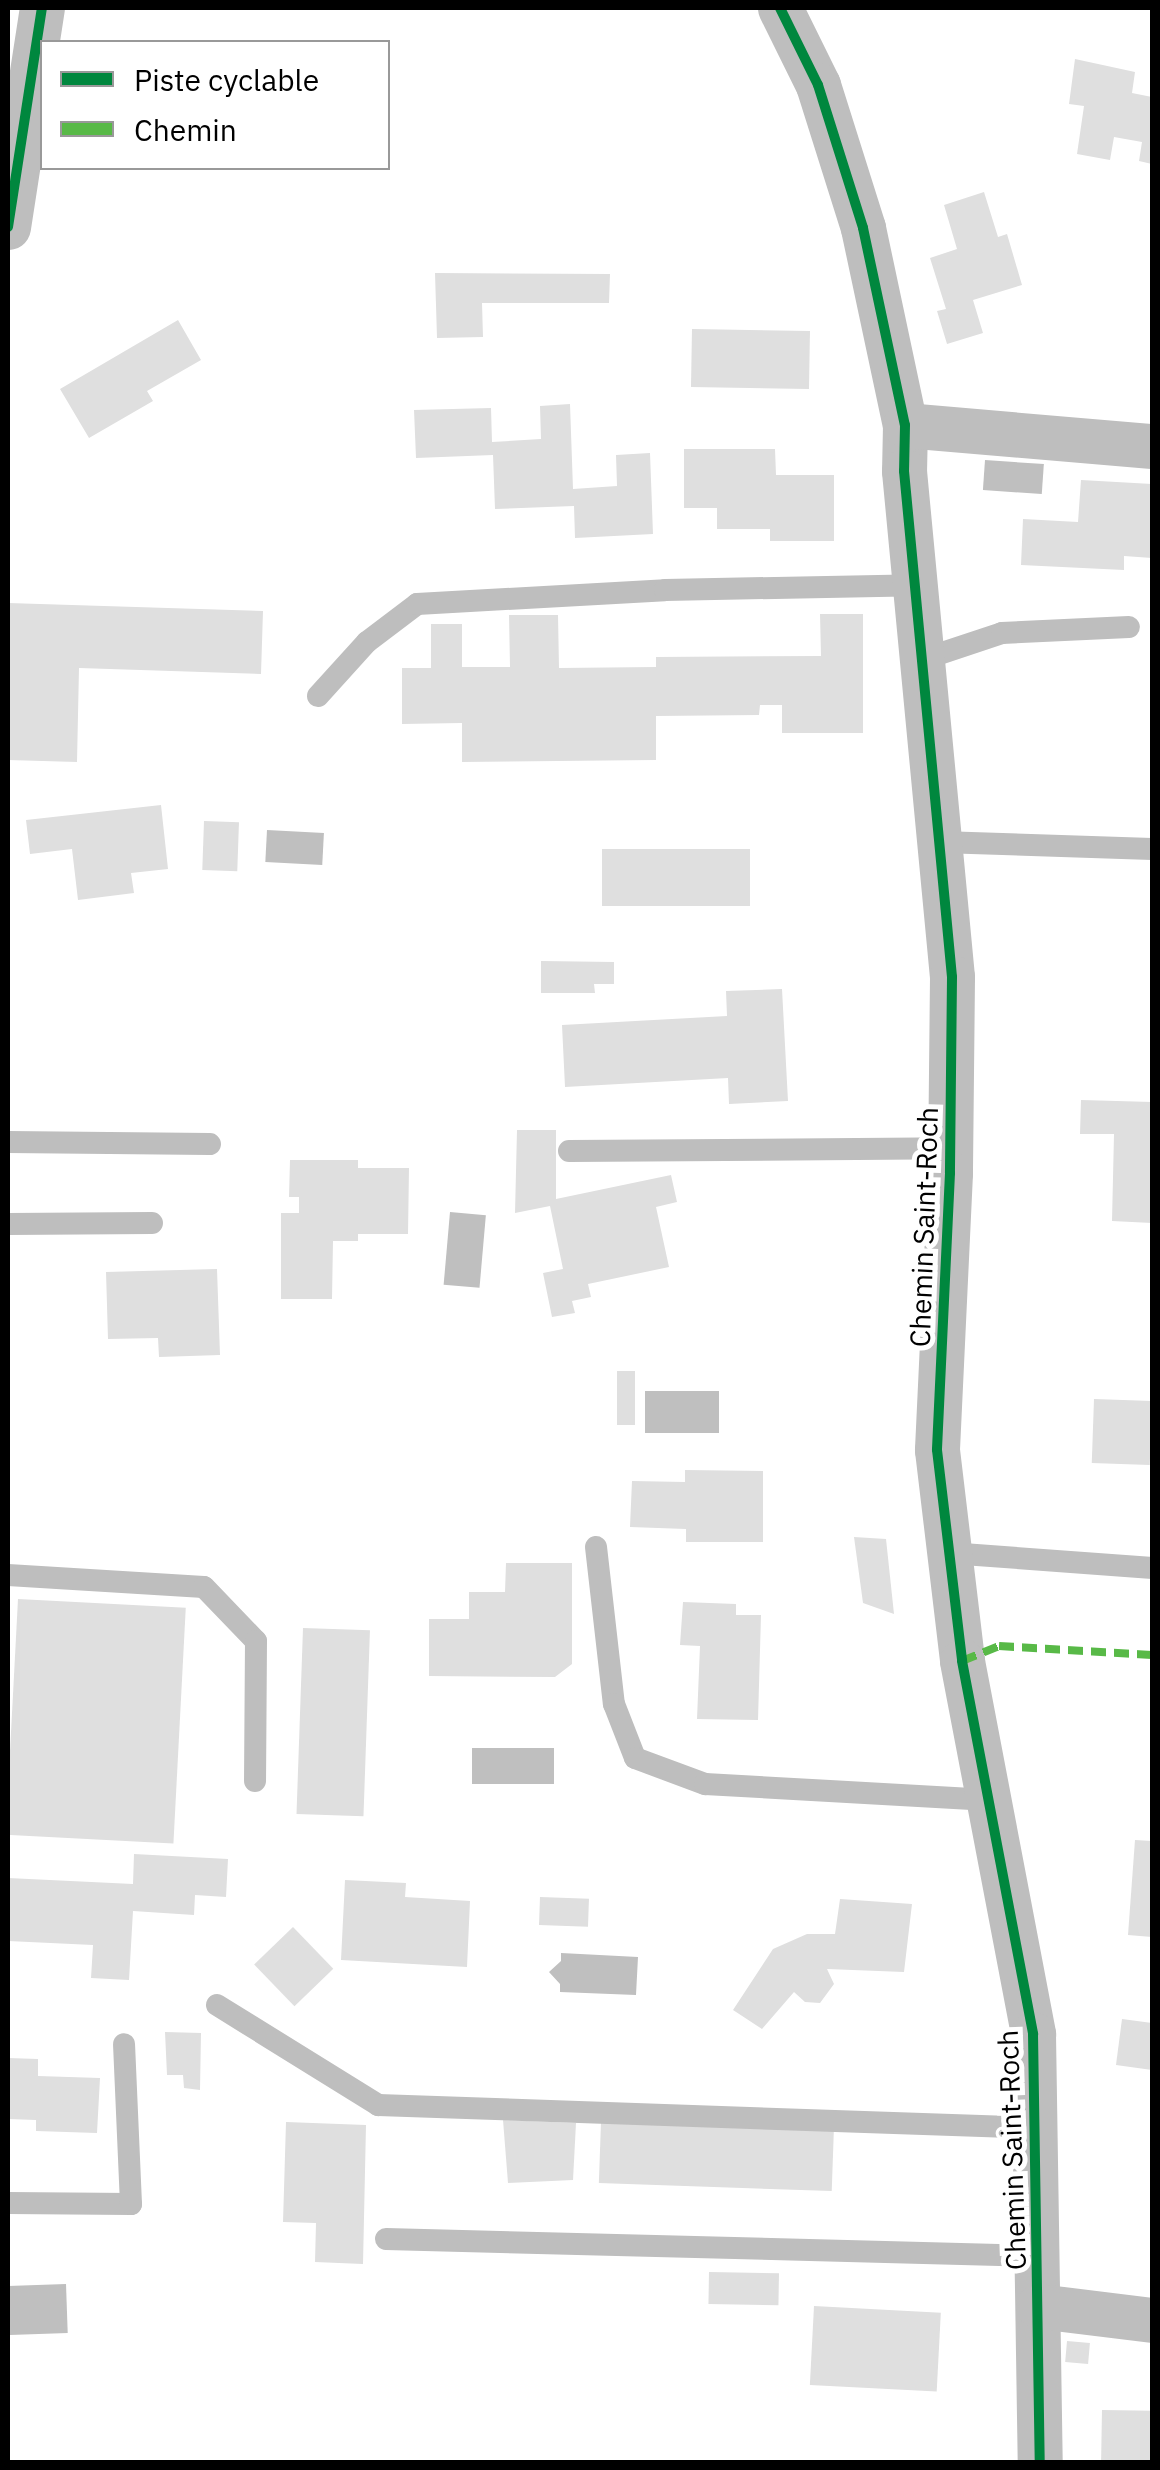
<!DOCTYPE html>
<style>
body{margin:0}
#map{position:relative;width:1160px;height:2470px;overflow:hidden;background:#fff;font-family:"IBM Plex Sans",sans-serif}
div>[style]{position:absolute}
.water>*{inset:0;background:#bfbfbf;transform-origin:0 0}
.building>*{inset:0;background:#dfdfdf;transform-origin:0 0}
.service>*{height:22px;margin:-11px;padding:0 11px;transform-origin:11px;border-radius:11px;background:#bebebe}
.minor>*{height:45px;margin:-22.5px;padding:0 22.5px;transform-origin:22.5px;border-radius:22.5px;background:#bebebe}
.quiet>*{height:8px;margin-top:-4px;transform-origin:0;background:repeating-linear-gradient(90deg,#58b947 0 15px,transparent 0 23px)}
.cycleway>*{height:10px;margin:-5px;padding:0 5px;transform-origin:5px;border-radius:5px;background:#00873e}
span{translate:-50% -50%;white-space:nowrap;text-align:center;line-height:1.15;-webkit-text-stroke:10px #fff;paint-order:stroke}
.street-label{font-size:28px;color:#000}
.frame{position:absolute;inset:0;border:10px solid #000;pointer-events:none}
.legend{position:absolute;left:40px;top:40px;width:350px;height:130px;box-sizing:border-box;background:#fff;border:2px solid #999;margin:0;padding:12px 18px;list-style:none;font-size:30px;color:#000}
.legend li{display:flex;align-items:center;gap:20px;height:50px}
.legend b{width:50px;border:2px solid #999}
</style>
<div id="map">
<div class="water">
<i style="left:985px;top:460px;width:59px;height:30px;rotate:4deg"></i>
<i style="left:267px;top:830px;width:57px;height:32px;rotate:3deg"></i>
<i style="left:450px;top:1212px;width:36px;height:73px;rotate:5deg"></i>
<i style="left:645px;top:1391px;width:74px;height:42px"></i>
<i style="left:554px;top:1748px;width:36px;height:82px;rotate:90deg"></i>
<i style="clip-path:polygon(561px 1953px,638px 1957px,636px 1995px,560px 1992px,560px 1984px,549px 1972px,561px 1961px)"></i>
<i style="left:66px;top:2284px;width:49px;height:58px;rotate:88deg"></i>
</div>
<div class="building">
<i style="clip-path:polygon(1075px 59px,1135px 72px,1132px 93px,1152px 97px,1152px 164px,1139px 161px,1142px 142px,1114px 137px,1110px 160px,1077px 154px,1084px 106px,1069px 104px)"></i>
<i style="clip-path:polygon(984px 192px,998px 237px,1007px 234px,1022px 285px,973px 300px,983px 333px,947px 344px,937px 311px,946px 309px,930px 258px,957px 249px,944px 205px)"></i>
<i style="clip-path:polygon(435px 273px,610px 274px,609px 303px,482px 303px,483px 337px,437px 338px)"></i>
<i style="clip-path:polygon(178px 320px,201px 360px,147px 391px,153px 401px,89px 438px,60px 389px)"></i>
<i style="left:692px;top:329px;width:118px;height:58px;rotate:1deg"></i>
<i style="clip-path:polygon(570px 404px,573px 489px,617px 486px,616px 455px,650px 453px,653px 534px,575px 538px,574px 506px,495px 509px,493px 455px,416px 458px,414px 410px,491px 408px,492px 442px,541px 439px,540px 406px)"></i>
<i style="clip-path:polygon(684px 449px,775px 449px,776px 475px,834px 475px,834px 541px,770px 541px,770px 529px,717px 529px,717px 508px,684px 508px)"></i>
<i style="clip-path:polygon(1081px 480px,1152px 484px,1152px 558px,1124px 556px,1124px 570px,1021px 565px,1023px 519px,1078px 522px)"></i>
<i style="clip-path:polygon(8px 603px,263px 611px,261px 674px,79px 668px,77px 762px,8px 760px)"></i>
<i style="clip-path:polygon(820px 614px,863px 614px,863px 733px,782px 733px,782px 705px,760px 705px,759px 715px,656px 716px,656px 760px,462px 762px,462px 723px,402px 724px,402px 668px,431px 668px,431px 624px,462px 624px,462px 667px,510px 667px,509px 615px,558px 615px,559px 668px,656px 667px,656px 657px,821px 656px)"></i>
<i style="clip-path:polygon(161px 805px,168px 869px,131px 873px,134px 893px,78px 900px,72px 849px,30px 854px,26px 820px)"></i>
<i style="left:204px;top:821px;width:35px;height:49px;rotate:2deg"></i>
<i style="left:602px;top:849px;width:148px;height:57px"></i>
<i style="clip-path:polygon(541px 961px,614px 962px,614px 984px,594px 984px,595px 993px,541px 993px)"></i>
<i style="clip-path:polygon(782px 989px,788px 1101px,729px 1104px,728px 1078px,565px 1087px,562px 1025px,727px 1016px,726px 991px)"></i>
<i style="clip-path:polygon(1081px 1100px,1152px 1102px,1152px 1223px,1112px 1221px,1114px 1134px,1080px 1134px)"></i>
<i style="clip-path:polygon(517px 1130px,556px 1130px,556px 1199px,671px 1175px,677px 1202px,656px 1207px,669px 1267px,588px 1284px,591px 1297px,572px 1301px,575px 1313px,552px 1317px,543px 1273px,563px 1269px,550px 1206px,515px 1213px)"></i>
<i style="clip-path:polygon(290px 1160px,358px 1160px,358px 1168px,409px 1168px,408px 1234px,358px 1234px,358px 1241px,333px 1241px,332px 1299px,281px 1299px,281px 1213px,299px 1213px,299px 1197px,289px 1197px)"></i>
<i style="clip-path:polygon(217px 1269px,220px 1355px,159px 1357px,158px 1338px,108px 1339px,106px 1272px)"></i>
<i style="left:617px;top:1371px;width:18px;height:54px"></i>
<i style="left:1094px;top:1399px;width:58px;height:64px;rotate:2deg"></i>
<i style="clip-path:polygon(685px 1470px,763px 1471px,763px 1542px,686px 1542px,686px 1529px,630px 1527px,632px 1481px,685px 1482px)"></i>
<i style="clip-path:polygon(854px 1537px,886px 1539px,894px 1614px,863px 1603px)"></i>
<i style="clip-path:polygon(506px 1563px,572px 1563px,572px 1664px,555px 1677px,429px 1676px,429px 1619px,469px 1619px,469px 1592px,505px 1592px)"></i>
<i style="left:18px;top:1599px;width:168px;height:236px;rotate:3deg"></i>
<i style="clip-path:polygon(683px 1602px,736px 1604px,736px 1615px,761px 1615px,758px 1720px,697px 1719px,700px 1646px,680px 1645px)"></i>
<i style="left:303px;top:1628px;width:67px;height:186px;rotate:2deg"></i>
<i style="clip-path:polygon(1135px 1840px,1152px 1841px,1152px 1937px,1128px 1935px)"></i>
<i style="clip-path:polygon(134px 1854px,228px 1859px,226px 1897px,195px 1895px,194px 1915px,133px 1911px,129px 1980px,91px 1978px,93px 1945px,8px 1941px,8px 1878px,133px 1884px)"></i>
<i style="clip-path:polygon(345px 1880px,406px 1883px,405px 1897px,470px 1901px,467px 1967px,341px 1960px)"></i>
<i style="left:540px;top:1897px;width:49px;height:28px;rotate:2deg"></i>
<i style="clip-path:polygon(840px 1899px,912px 1904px,904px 1972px,827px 1969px,834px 1984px,820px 2003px,805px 2002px,794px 1992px,762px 2029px,733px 2010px,773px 1949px,807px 1934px,835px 1934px)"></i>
<i style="left:293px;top:1927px;width:58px;height:54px;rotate:46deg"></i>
<i style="clip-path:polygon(1122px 2019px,1152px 2023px,1152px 2070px,1116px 2065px)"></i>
<i style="clip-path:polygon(165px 2032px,201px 2033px,200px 2090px,184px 2088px,183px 2075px,167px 2075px)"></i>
<i style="clip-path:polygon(8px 2058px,38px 2059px,38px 2076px,100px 2078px,97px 2133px,36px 2131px,36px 2120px,8px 2119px)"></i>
<i style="clip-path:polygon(503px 2120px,576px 2123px,573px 2180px,508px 2183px)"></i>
<i style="clip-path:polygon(286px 2122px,366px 2125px,363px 2264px,315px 2262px,316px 2223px,283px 2222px)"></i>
<i style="left:601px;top:2122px;width:233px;height:61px;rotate:2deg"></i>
<i style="left:709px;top:2272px;width:70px;height:32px;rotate:1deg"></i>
<i style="left:814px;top:2306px;width:127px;height:79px;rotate:3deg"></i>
<i style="left:1067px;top:2341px;width:23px;height:21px;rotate:5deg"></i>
<i style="left:1102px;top:2410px;width:50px;height:52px;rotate:1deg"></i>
</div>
<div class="service">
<i style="left:924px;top:659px;width:82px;rotate:-18.4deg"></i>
<i style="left:1002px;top:633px;width:127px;rotate:-2.7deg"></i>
<i style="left:318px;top:696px;width:73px;rotate:-47.8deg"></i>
<i style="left:367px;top:642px;width:63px;rotate:-37.2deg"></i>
<i style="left:417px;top:604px;width:248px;rotate:-3.2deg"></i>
<i style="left:665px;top:590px;width:252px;rotate:-1.1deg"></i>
<i style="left:940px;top:842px;width:212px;rotate:1.9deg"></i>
<i style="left:8px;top:1142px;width:202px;rotate:0.6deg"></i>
<i style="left:569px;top:1151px;width:382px;rotate:-0.4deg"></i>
<i style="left:8px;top:1224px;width:144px;rotate:-0.4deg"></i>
<i style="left:596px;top:1547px;width:158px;rotate:83.5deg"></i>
<i style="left:614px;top:1704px;width:58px;rotate:68.7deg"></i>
<i style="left:635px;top:1758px;width:75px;rotate:20.4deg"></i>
<i style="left:705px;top:1784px;width:285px;rotate:3.2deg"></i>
<i style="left:949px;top:1553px;width:204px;rotate:4.2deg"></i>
<i style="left:8px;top:1575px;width:196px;rotate:3.5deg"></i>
<i style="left:204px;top:1587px;width:75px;rotate:46.1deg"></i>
<i style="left:256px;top:1641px;width:140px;rotate:90.4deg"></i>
<i style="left:217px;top:2005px;width:190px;rotate:31.8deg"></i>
<i style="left:378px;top:2105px;width:657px;rotate:2deg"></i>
<i style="left:8px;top:2203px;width:123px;rotate:0.5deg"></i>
<i style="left:131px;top:2204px;width:160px;rotate:-92.5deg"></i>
<i style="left:386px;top:2239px;width:652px;rotate:1.49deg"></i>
</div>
<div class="minor">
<i style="left:780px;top:8px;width:86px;rotate:63.7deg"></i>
<i style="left:818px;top:85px;width:150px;rotate:72.5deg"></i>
<i style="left:863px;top:228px;width:201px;rotate:78deg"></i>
<i style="left:905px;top:425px;width:46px;rotate:91.2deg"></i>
<i style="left:904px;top:471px;width:508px;rotate:84.58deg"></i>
<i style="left:952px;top:977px;width:196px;rotate:90.6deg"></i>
<i style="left:950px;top:1173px;width:277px;rotate:92.7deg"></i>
<i style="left:937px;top:1450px;width:212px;rotate:83.2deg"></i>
<i style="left:962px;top:1661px;width:380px;rotate:79.2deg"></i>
<i style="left:1033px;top:2034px;width:428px;rotate:89.1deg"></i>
<i style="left:8px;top:227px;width:222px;rotate:-81.2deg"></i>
<i style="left:905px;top:425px;width:248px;rotate:4.9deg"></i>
<i style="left:1038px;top:2306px;width:115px;rotate:7deg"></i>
</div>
<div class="quiet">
<i style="left:962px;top:1661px;width:40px;rotate:-22deg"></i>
<i style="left:999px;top:1646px;width:153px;rotate:3.4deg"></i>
</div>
<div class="cycleway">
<i style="left:780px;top:8px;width:86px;rotate:63.7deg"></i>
<i style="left:818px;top:85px;width:150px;rotate:72.5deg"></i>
<i style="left:863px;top:228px;width:201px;rotate:78deg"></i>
<i style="left:905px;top:425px;width:46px;rotate:91.2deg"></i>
<i style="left:904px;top:471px;width:508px;rotate:84.58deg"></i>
<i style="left:952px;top:977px;width:196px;rotate:90.6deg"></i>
<i style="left:950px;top:1173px;width:277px;rotate:92.7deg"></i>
<i style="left:937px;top:1450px;width:212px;rotate:83.2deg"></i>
<i style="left:962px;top:1661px;width:380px;rotate:79.2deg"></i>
<i style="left:1033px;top:2034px;width:428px;rotate:89.1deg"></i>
<i style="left:8px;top:227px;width:222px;rotate:-81.2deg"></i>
</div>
<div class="street-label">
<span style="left:924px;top:1227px;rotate:-88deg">Chemin Saint-Roch</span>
<span style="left:1012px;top:2150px;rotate:-92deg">Chemin Saint-Roch</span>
</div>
<div class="frame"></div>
<ul class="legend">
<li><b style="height:12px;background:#00873e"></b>Piste cyclable</li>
<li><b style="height:12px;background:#58b947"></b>Chemin</li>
</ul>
</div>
